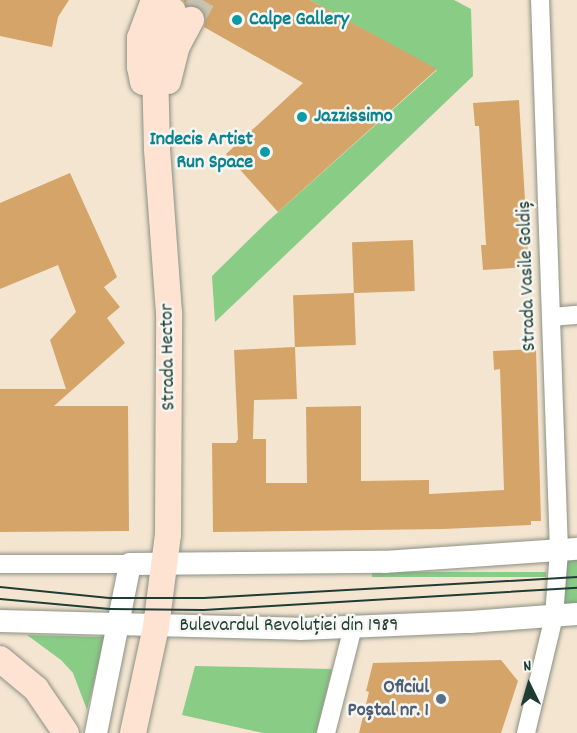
<!DOCTYPE html>
<meta charset="utf-8">
<style>
body{margin:0}
#map{position:relative;width:577px;height:733px;overflow:hidden;background:#f4e5d1;font-family:Dekko,sans-serif}
div>[style]{position:absolute}
.green>*{inset:0;background:#88cc86;transform-origin:0 0}
.building>*{inset:0;background:#d4a469;transform-origin:0 0}
.secondary-tunnel>*{height:26px;margin-top:-13px;transform-origin:0;background:repeating-linear-gradient(90deg,#c9c3b2 0 26px,transparent 0 39px)}
.roads{filter:drop-shadow(0 0 2px #8a9182) drop-shadow(0 0 2px #8a9182)}
.minor>*{height:18px;margin:-9px;padding:0 9px;transform-origin:9px;border-radius:9px;background:#fff}
.tertiary>*{height:22px;margin:-11px;padding:0 11px;transform-origin:11px;border-radius:11px;background:#fff}
.secondary>*{height:26px;margin:-13px;padding:0 13px;transform-origin:13px;border-radius:13px;background:#fee3d2}
.tram>*{height:1.5px;margin:-0.75px;padding:0 0.75px;transform-origin:0.75px;border-radius:0.75px;background:#1f3d34}
.dots>*{width:16px;height:16px;translate:-50% -50%;box-sizing:border-box;border:3px solid #f6f6f2;border-radius:50%}
span{translate:-50% -50%;white-space:nowrap;text-align:center;line-height:1.15;-webkit-text-stroke:5px #f6f6f2;paint-order:stroke}
.culture-label{font-size:20px;color:#0d838f;font-weight:700}
.left{translate:0 -50%;text-align:left}
.right{translate:-100% -50%;text-align:right}
.street-label{font-size:20px;color:#1f3d34}
.service-label{font-size:20px;color:#4e5e75;font-weight:700}
.north{position:absolute;left:499px;top:655px;width:60px;height:60px;-webkit-text-stroke:4px #f6f6f2;paint-order:stroke;rotate:355deg;font-size:16px;font-weight:700;line-height:24px;text-align:center;color:#1f3d34}
.north::after{content:'';display:block;margin:auto;width:21px;height:27px;background:#1f3d34;clip-path:polygon(50% 0,100% 100%,50% 72%,0 100%)}
</style>
<div id="map">
<div class="green">
<i style="clip-path:polygon(310px 0,454px 0,471px 9px,473px 76px,215px 322px,212px 276px,267px 222px,437px 70px)"></i>
<i style="clip-path:polygon(577px 555px,577px 609px,561px 610px,565px 556px)"></i>
<i style="left:546px;top:572px;width:5px;height:174px;rotate:90deg"></i>
<i style="clip-path:polygon(27px 635px,105px 637px,87px 710px,73px 673px,61px 660px)"></i>
<i style="clip-path:polygon(195px 666px,332px 669px,316px 733px,263px 733px,182px 715px)"></i>
</div>
<div class="building">
<i style="clip-path:polygon(0 0,69px 0,58px 17px,52px 47px,0 36px)"></i>
<i style="clip-path:polygon(183px 0,310px 0,437px 69px,278px 212px,226px 154px,303px 83px,204px 27px,206px 19px,203px 12px,198px 7px,187px 6px)"></i>
<i style="clip-path:polygon(519px 100px,529px 267px,483px 270px,481px 245px,486px 245px,479px 126px,475px 126px,473px 103px)"></i>
<i style="clip-path:polygon(70px 173px,117px 277px,104px 287px,120px 307px,107px 318px,125px 343px,54px 406px,128px 406px,129px 531px,0 532px,0 389px,66px 389px,50px 340px,76px 312px,58px 265px,0 289px,0 203px)"></i>
<i style="left:413px;top:240px;width:51px;height:61px;rotate:88deg"></i>
<i style="left:354px;top:293px;width:52px;height:61px;rotate:88deg"></i>
<i style="clip-path:polygon(295px 347px,297px 399px,254px 400px,253px 439px,266px 439px,266px 483px,307px 483px,306px 407px,361px 406px,361px 481px,429px 480px,429px 494px,504px 490px,500px 369px,494px 370px,493px 351px,536px 349px,541px 521px,531px 521px,531px 525px,443px 529px,213px 532px,212px 443px,236px 443px,238px 439px,234px 350px)"></i>
<i style="clip-path:polygon(501px 660px,518px 681px,501px 733px,359px 733px,369px 692px,366px 691px,373px 663px)"></i>
</div>
<div class="secondary-tunnel">
<i style="left:191px;top:20px;width:23px;rotate:-61deg"></i>
</div>
<div class="roads">
<div class="minor">
<i style="left:552px;top:317px;width:25px;rotate:-5deg"></i>
<i style="left:0;top:564px;width:130px"></i>
<i style="left:326px;top:733px;width:109px;rotate:-75.7deg"></i>
<i style="left:526px;top:733px;width:120px;rotate:-76.5deg"></i>
<i style="left:554px;top:616px;width:65px;rotate:-85.6deg"></i>
<i style="left:559px;top:551px;width:551px;rotate:-91.97deg"></i>
</div>
<div class="tertiary">
<i style="left:0;top:621px;width:300px;rotate:1.5deg"></i>
<i style="left:300px;top:629px;width:170px;rotate:-2.4deg"></i>
<i style="left:470px;top:622px;width:107px;rotate:-4.3deg"></i>
<i style="left:96px;top:733px;width:172px;rotate:-78.6deg"></i>
<i style="left:130px;top:564px;width:254px;rotate:-0.5deg"></i>
<i style="left:384px;top:562px;width:193px;rotate:-3.9deg"></i>
</div>
<div class="secondary">
<i style="left:168px;top:81px;width:34px;rotate:-76deg"></i>
<i style="left:176px;top:48px;width:32px;rotate:-62deg"></i>
<i style="left:143px;top:82px;width:15px;rotate:-101deg"></i>
<i style="left:140px;top:67px;width:29px;rotate:-90deg"></i>
<i style="left:140px;top:38px;width:40px;rotate:-69.8deg"></i>
<i style="left:0;top:659px;width:47px;rotate:39.8deg"></i>
<i style="left:36px;top:689px;width:53px;rotate:55.7deg"></i>
<i style="left:133px;top:733px;width:108px;rotate:-77.8deg"></i>
<i style="left:156px;top:627px;width:94px;rotate:-82.6deg"></i>
<i style="left:168px;top:534px;width:221px;rotate:-89.7deg"></i>
<i style="left:169px;top:313px;width:164px;rotate:-94.2deg"></i>
<i style="left:157px;top:149px;width:82px;rotate:-91.4deg"></i>
<i style="left:155px;top:67px;width:26px;rotate:-81deg"></i>
<i style="left:159px;top:41px;width:33px;rotate:-65deg"></i>
</div>
</div>
<div class="tram">
<i style="left:0;top:587px;width:112px;rotate:5.7deg"></i>
<i style="left:111px;top:598px;width:93px"></i>
<i style="left:204px;top:598px;width:374px;rotate:-3.2deg"></i>
<i style="left:0;top:599px;width:110px;rotate:5.2deg"></i>
<i style="left:110px;top:609px;width:94px;rotate:0.6deg"></i>
<i style="left:204px;top:610px;width:374px;rotate:-3.4deg"></i>
</div>
<div class="dots">
<i style="left:237px;top:20px;background:#0f9aa8"></i>
<i style="left:302px;top:117px;background:#0f9aa8"></i>
<i style="left:265px;top:152px;background:#0f9aa8"></i>
<i style="left:441px;top:699px;background:#5c6f8a"></i>
</div>
<div class="culture-label">
<span class="left" style="left:249px;top:20px">Calpe Gallery</span>
<span class="left" style="left:314px;top:117px">Jazzissimo</span>
<span class="right" style="left:253px;top:152px">Indecis Artist<br>Run Space</span>
</div>
<div class="street-label">
<span style="left:528px;top:276px;rotate:-92deg">Strada Vasile Goldiș</span>
<span style="left:169px;top:357px;rotate:-91deg">Strada Hector</span>
<span style="left:289px;top:626px">Bulevardul Revoluției din 1989</span>
</div>
<div class="service-label">
<span class="right" style="left:429px;top:700px">Oficiul<br>Poștal nr. 1</span>
</div>
<div class="north">N</div>
</div>
